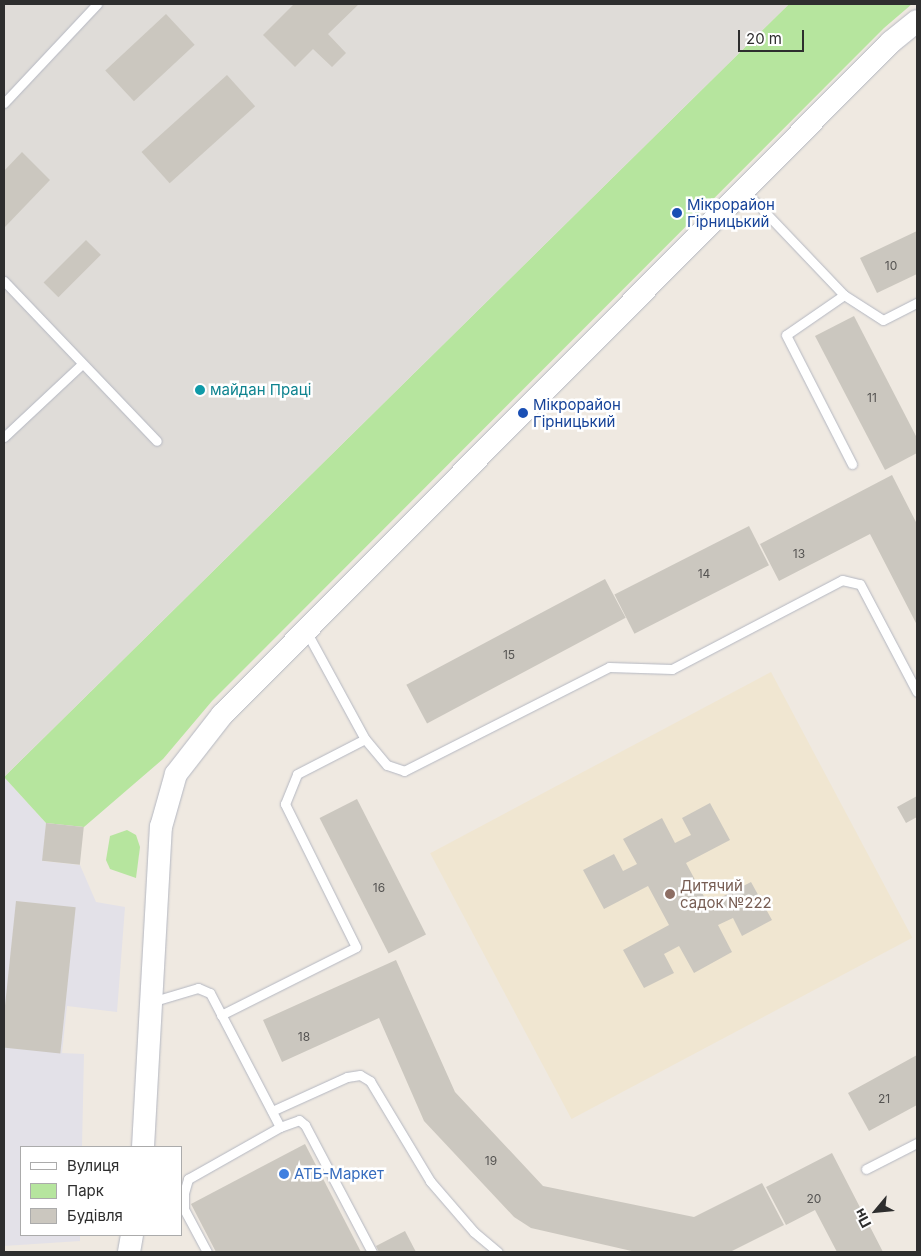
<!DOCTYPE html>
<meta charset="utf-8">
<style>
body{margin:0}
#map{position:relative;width:921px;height:1256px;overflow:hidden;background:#efe9e1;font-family:Inter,sans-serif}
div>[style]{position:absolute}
.industrial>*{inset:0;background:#e3e1e8}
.education>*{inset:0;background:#f0e6d1;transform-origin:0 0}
.green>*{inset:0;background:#b6e59e}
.plaza>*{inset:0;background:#dfdcd8}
.building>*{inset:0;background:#cbc7bf;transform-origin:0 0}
.roads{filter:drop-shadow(0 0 1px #b4b7c1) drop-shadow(0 0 1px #b4b7c1)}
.service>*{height:9px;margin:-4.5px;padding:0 4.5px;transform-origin:4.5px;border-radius:4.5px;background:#fff}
.tertiary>*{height:22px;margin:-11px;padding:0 11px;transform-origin:11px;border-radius:11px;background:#fff}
.dots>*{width:14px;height:14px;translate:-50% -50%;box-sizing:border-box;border:2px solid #fff;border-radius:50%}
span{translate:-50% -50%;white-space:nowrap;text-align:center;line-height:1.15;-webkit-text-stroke:5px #fff;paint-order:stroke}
.number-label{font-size:12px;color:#555452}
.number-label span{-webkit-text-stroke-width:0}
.transit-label{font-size:15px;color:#164399}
.left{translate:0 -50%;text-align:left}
.culture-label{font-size:15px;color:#0d838f}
.education-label{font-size:15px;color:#785e54}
.shop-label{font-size:15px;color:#366cbe}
.frame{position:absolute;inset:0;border:5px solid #2e2e2e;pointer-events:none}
.legend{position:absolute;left:20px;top:1146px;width:162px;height:90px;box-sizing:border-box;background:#fff;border:1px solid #ababab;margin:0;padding:6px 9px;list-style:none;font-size:15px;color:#2e2e2e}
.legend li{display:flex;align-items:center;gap:10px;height:25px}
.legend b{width:25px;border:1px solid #ababab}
.north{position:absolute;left:851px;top:1186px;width:50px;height:50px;-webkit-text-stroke:4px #fff;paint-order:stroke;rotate:242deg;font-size:14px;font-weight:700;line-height:20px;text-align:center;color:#2e2e2e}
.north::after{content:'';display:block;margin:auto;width:18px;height:22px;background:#2e2e2e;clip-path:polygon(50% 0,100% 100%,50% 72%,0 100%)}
.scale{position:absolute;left:738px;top:30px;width:66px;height:22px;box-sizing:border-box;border:2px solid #2e2e2e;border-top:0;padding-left:6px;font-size:15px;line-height:18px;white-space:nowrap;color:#2e2e2e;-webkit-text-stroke:4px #fff;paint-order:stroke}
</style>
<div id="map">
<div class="industrial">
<i style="clip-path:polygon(4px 777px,46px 823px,43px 861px,80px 865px,96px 902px,125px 907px,117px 1012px,67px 1006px,62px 1053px,84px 1054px,82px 1147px,21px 1147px,21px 1235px,80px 1235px,80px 1241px,4px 1246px)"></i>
</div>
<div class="education">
<i style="left:771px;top:672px;width:301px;height:386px;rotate:62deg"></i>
</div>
<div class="green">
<i style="clip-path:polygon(789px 4px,912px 4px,884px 28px,212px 701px,163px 759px,84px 827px,46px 823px,4px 777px)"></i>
<i style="clip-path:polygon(127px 830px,136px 835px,140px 847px,136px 878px,110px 869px,106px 860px,110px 836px)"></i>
</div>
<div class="plaza">
<i style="clip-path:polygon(4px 4px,789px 4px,4px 777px)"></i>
</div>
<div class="building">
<i style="clip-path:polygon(294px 4px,359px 4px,328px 34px,346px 53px,332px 67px,313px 49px,295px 67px,263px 35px)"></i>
<i style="left:166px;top:14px;width:42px;height:83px;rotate:47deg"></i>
<i style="left:227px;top:75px;width:42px;height:115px;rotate:48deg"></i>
<i style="clip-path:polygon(22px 152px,50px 180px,4px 228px,4px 171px)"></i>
<i style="clip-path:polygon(917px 231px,917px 274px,877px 293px,860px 258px)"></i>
<i style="left:86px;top:240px;width:21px;height:60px;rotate:45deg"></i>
<i style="clip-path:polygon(854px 316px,917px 438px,917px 453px,885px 470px,815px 336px)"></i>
<i style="clip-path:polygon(892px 475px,917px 524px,917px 625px,870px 534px,779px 581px,760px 544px)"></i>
<i style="left:749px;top:526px;width:44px;height:151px;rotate:63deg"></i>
<i style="left:605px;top:579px;width:44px;height:225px;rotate:62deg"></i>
<i style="clip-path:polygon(917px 796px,917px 817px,906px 823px,897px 807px)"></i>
<i style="left:357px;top:799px;width:152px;height:42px;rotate:63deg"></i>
<i style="clip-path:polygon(710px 803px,730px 840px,686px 863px,708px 904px,751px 882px,772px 920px,742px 936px,733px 918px,718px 925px,732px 952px,694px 973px,679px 946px,664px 954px,674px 973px,644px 988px,623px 950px,669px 925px,648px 886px,604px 909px,583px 870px,614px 854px,623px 871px,637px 864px,623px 839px,662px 818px,675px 843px,691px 835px,682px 818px)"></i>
<i style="left:46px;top:823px;width:38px;height:38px;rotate:6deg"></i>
<i style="left:16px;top:901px;width:60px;height:147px;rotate:6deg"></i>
<i style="clip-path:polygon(396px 960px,455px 1092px,543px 1186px,694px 1217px,762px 1183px,784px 1225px,730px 1252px,636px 1252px,531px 1228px,514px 1217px,424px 1121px,379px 1018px,282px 1062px,263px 1020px)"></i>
<i style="clip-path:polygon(917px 1055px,917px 1105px,869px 1131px,848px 1093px)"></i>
<i style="clip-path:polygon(305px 1144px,361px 1252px,216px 1252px,191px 1204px)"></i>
<i style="clip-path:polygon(832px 1153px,883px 1252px,837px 1252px,815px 1210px,786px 1225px,766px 1187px)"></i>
<i style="clip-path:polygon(405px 1231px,416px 1252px,379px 1252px,376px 1246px)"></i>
</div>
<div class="roads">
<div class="service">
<i style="left:4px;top:103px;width:136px;rotate:-46.8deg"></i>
<i style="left:744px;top:190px;width:145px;rotate:46.4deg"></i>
<i style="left:844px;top:295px;width:46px;rotate:32.7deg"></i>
<i style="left:883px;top:320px;width:38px;rotate:-27deg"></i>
<i style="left:4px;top:281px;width:221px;rotate:46.3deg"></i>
<i style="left:844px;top:295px;width:70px;rotate:145.4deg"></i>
<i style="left:786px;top:335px;width:145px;rotate:62.9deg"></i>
<i style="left:4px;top:437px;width:105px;rotate:-43.1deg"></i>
<i style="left:306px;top:631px;width:123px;rotate:61.4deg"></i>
<i style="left:365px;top:739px;width:34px;rotate:50deg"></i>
<i style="left:387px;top:765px;width:18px;rotate:19deg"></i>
<i style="left:404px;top:771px;width:230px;rotate:-26.9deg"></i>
<i style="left:609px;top:667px;width:63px;rotate:1.8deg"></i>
<i style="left:672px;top:669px;width:192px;rotate:-27.6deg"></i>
<i style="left:842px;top:580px;width:18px;rotate:13deg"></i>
<i style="left:860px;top:584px;width:122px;rotate:62.2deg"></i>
<i style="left:151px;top:1002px;width:49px;rotate:-16.6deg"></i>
<i style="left:198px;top:988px;width:13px;rotate:23deg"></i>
<i style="left:210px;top:993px;width:151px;rotate:62.4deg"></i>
<i style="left:221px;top:1015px;width:151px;rotate:-26.7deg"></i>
<i style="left:356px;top:947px;width:160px;rotate:-116.4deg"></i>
<i style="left:285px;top:804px;width:32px;rotate:-68deg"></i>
<i style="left:297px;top:774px;width:76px;rotate:-27.2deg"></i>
<i style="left:272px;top:1111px;width:82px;rotate:-24.4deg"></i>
<i style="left:347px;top:1077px;width:13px;rotate:-9deg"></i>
<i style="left:360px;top:1075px;width:12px;rotate:31deg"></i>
<i style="left:370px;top:1081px;width:117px;rotate:59deg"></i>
<i style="left:430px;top:1181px;width:67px;rotate:49.2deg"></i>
<i style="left:474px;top:1232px;width:31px;rotate:40deg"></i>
<i style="left:866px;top:1169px;width:57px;rotate:-27deg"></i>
<i style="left:207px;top:1252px;width:49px;rotate:-118.1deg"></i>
<i style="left:184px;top:1209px;width:16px;rotate:-90deg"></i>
<i style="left:184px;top:1193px;width:15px;rotate:-74deg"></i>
<i style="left:188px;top:1179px;width:106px;rotate:-29.5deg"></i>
<i style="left:280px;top:1127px;width:20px;rotate:-20deg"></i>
<i style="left:299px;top:1120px;width:8px;rotate:40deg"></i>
<i style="left:305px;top:1125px;width:144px;rotate:62.2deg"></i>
</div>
<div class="tertiary">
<i style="left:143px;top:1147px;width:321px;rotate:-86.8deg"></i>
<i style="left:161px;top:827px;width:55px;rotate:-74.2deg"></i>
<i style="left:176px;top:774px;width:75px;rotate:-52.1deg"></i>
<i style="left:222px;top:715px;width:949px;rotate:-45.17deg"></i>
<i style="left:891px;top:42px;width:33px;rotate:-39deg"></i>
<i style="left:129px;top:1252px;width:17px;rotate:-80deg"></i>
</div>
</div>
<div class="dots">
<i style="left:677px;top:213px;background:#1a4fb4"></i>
<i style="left:200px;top:390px;background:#0f9aa8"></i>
<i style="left:523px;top:413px;background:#1a4fb4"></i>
<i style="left:670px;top:894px;background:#8d6e63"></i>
<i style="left:284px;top:1174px;background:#3f7fe0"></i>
</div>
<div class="number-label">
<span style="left:891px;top:266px">10</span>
<span style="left:872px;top:398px">11</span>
<span style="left:799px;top:554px">13</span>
<span style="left:704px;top:574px">14</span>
<span style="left:509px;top:655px">15</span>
<span style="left:379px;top:888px">16</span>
<span style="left:304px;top:1037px">18</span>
<span style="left:884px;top:1099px">21</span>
<span style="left:491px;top:1161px">19</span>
<span style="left:814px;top:1199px">20</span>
</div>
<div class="transit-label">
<span class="left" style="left:687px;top:213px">Мікрорайон<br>Гірницький</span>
<span class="left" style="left:533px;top:413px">Мiкрорайон<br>Гiрницький</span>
</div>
<div class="culture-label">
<span class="left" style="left:210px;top:390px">майдан Праці</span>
</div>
<div class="education-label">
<span class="left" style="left:680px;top:894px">Дитячий<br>садок №222</span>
</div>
<div class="shop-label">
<span class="left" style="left:294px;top:1174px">АТБ-Маркет</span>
</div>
<div class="frame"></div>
<ul class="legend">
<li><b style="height:6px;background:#fff"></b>Вулиця</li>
<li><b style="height:14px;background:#b6e59e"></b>Парк</li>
<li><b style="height:14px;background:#cbc7bf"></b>Будівля</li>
</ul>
<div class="north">Пн</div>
<div class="scale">20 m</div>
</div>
